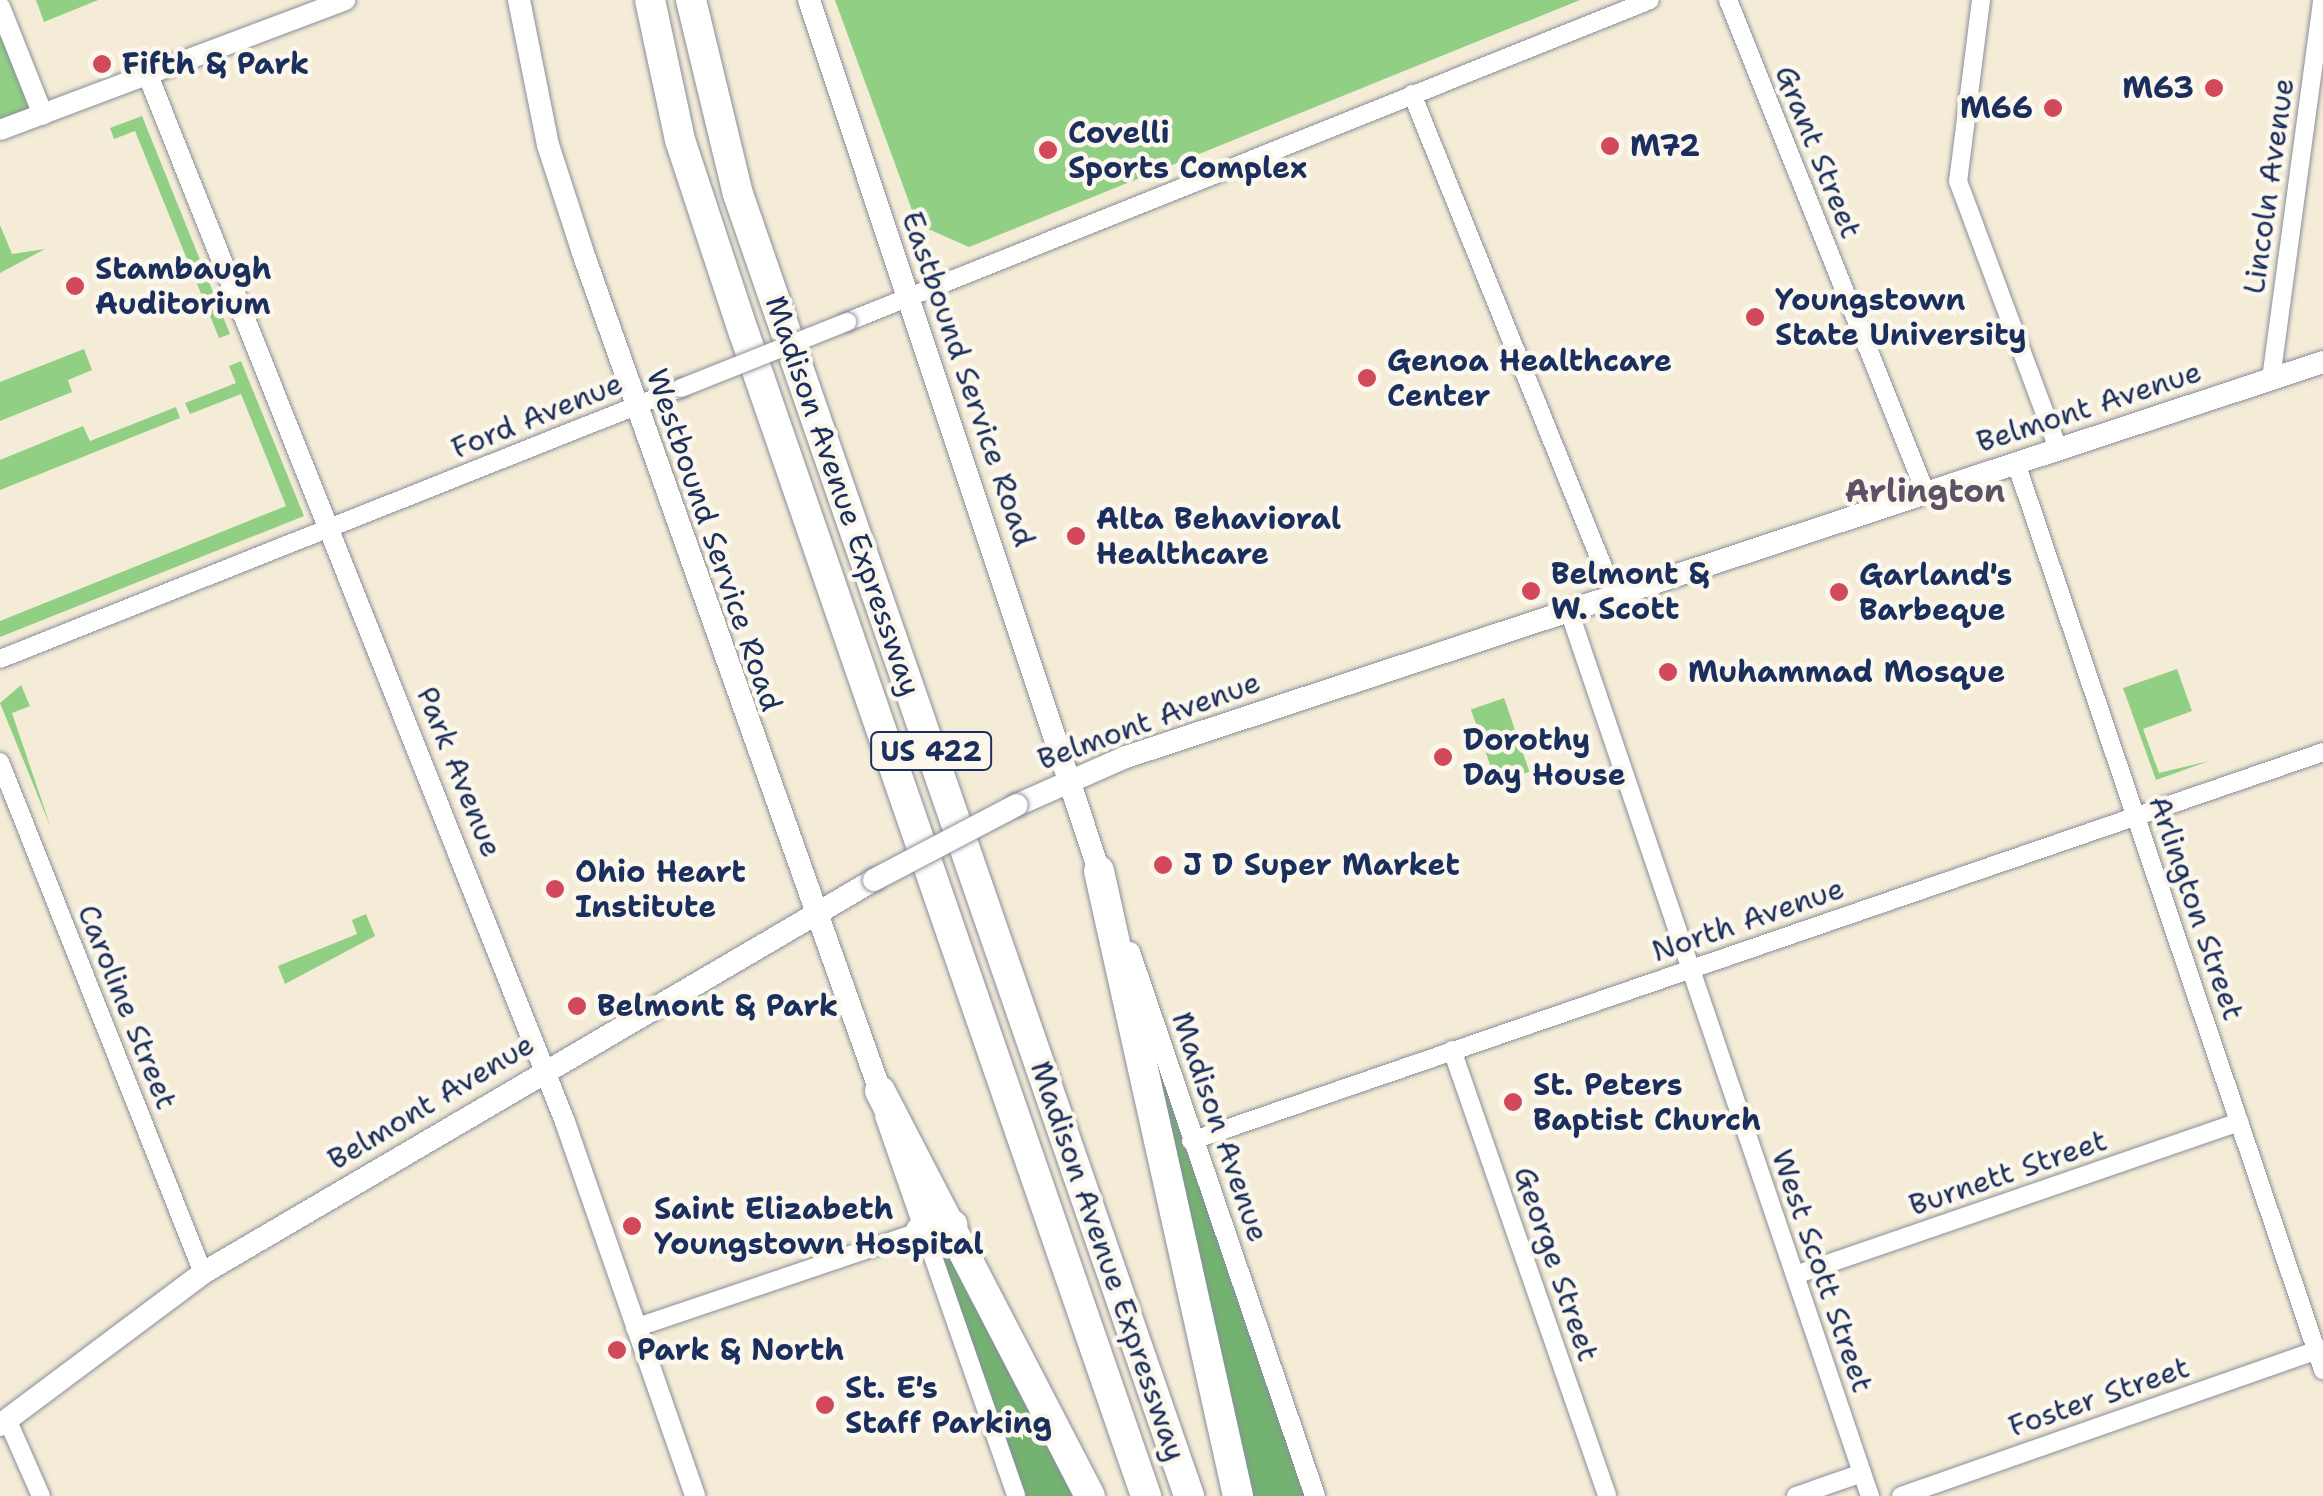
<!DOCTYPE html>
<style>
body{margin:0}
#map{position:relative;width:2323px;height:1496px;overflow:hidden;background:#f4ecd7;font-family:"Shantell Sans",sans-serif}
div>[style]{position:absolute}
.green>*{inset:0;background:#91cf85;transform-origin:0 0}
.forest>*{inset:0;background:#74b272}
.roads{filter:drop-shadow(0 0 2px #888e9a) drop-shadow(0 0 2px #888e9a)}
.minor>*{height:18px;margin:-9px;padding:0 9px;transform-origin:9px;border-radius:9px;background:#fff}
.tertiary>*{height:20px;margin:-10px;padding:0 10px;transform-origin:10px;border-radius:10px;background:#fff}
.secondary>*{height:22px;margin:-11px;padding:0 11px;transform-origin:11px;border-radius:11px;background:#fff}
.motorway>*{height:30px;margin:-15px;padding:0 15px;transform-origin:15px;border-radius:15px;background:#fff}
.bridges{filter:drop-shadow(0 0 2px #888e9a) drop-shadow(0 0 2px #888e9a)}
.minor-bridge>*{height:18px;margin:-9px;padding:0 9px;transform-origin:9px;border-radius:9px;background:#fff}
.secondary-bridge>*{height:22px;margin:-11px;padding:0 11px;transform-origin:11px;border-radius:11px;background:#fff}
.dots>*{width:28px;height:28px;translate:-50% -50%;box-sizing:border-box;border:5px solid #fbf7ec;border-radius:50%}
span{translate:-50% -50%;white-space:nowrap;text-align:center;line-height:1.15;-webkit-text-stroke:9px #fbf7ec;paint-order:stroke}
.shield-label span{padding:2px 8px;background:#fbf7ec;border:2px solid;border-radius:8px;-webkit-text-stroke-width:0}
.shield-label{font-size:28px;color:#1b2f5e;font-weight:700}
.poi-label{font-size:30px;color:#1b2f5e;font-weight:700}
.left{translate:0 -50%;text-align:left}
.right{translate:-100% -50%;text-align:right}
.street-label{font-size:30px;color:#1b2f5e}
.neighbourhood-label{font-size:32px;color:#5d5165;font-weight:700}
</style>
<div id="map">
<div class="green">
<i style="clip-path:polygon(36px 0,98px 0,44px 22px)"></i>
<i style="clip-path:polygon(835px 0,1580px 0,969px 247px,917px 224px)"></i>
<i style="clip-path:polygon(0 7px,43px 115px,0 130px)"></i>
<i style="clip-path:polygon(142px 116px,230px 334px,219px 338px,135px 131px,114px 139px,110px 128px)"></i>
<i style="clip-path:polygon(0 225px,12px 254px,45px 249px,0 273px)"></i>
<i style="clip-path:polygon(84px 349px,92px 370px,68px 380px,72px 392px,0 421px,0 382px)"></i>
<i style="clip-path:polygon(241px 361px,304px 516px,0 637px,0 621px,286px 506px,241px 394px,190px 414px,185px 403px,236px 383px,229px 366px)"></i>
<i style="clip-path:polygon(176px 407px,180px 418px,0 490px,0 460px,83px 426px,90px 441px)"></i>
<i style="clip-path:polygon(2177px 669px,2192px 711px,2143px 729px,2159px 773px,2209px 761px,2156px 780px,2123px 688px)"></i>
<i style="clip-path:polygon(21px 685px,30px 706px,12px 713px,51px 828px,0 703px)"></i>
<i style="left:1504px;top:698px;width:78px;height:35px;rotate:71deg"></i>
<i style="clip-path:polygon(366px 914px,375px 936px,285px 984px,278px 966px,357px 934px,352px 920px)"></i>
</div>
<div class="forest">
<i style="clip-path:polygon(1124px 934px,1315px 1496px,1238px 1496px)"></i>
<i style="clip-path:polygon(936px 1232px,1090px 1496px,1016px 1496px,933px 1257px)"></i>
</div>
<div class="roads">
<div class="minor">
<i style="left:1728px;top:0;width:529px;rotate:68.14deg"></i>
<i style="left:1981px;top:0;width:182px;rotate:97.2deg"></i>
<i style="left:1958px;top:181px;width:285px;rotate:69.5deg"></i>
<i style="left:1412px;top:94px;width:539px;rotate:68deg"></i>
<i style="left:847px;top:322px;width:865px;rotate:-21.85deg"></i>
<i style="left:2271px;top:379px;width:382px;rotate:-82.3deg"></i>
<i style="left:2016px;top:463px;width:958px;rotate:71.3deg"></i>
<i style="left:1568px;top:608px;width:938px;rotate:71.22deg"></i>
<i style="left:0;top:659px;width:733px;rotate:-21.7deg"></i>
<i style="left:0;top:762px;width:550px;rotate:68.33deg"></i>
<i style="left:1452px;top:1050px;width:472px;rotate:70.8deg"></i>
<i style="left:884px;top:1116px;width:402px;rotate:70.8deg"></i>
<i style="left:1191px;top:1141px;width:1197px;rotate:-18.96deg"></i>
<i style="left:1795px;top:1275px;width:470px;rotate:-19deg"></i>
<i style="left:635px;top:1328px;width:302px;rotate:-18.7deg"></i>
<i style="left:7px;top:1419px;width:84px;rotate:66.2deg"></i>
<i style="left:1796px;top:1496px;width:70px;rotate:-19.2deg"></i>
<i style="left:1901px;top:1496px;width:440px;rotate:-19.3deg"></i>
</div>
<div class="tertiary">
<i style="left:0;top:7px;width:116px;rotate:68.3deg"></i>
<i style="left:149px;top:78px;width:1124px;rotate:68.27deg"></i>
<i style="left:565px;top:1122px;width:396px;rotate:70.8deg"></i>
<i style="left:0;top:130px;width:369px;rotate:-20.6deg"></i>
<i style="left:1130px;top:952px;width:575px;rotate:71.22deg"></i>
</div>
<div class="secondary">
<i style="left:519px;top:0;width:148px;rotate:78.7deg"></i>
<i style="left:548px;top:145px;width:114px;rotate:72deg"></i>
<i style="left:583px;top:253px;width:889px;rotate:70.48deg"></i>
<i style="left:809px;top:0;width:918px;rotate:71.58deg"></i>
<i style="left:1017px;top:805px;width:119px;rotate:-23.8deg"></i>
<i style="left:1126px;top:757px;width:1260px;rotate:-18.26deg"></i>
<i style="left:0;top:1425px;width:254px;rotate:-36.8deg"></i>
<i style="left:203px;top:1273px;width:778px;rotate:-30.36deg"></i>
</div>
<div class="motorway">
<i style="left:650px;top:0;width:143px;rotate:77.9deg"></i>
<i style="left:680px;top:140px;width:203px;rotate:71.7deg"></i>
<i style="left:744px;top:333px;width:1231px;rotate:70.93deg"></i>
<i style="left:691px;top:0;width:200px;rotate:76.4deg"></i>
<i style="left:738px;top:194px;width:1378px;rotate:70.89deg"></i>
<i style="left:1099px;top:871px;width:640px;rotate:77.46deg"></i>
<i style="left:880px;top:1091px;width:456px;rotate:62.6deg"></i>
<i style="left:921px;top:1231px;width:32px;rotate:-11deg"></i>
</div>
</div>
<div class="bridges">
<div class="minor-bridge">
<i style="left:681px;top:388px;width:179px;rotate:-21.7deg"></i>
</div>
<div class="secondary-bridge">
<i style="left:874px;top:880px;width:161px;rotate:-27.7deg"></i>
</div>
</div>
<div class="dots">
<i style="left:102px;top:64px;background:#d1495b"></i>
<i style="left:2214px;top:88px;background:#d1495b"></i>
<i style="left:2053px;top:108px;background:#d1495b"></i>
<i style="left:1610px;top:146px;background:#d1495b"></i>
<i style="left:1048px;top:150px;background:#d1495b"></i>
<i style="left:75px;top:286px;background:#d1495b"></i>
<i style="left:1755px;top:317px;background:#d1495b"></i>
<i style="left:1367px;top:378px;background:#d1495b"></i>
<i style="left:1076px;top:536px;background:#d1495b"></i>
<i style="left:1531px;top:591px;background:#d1495b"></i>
<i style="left:1839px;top:592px;background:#d1495b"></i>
<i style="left:1668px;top:672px;background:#d1495b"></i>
<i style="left:1443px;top:757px;background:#d1495b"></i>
<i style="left:1163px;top:865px;background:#d1495b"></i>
<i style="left:555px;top:889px;background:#d1495b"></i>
<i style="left:577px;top:1006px;background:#d1495b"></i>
<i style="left:1513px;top:1102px;background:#d1495b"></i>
<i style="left:632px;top:1226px;background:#d1495b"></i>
<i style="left:617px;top:1350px;background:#d1495b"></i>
<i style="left:825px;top:1405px;background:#d1495b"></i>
</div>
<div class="shield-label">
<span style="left:931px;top:751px">US 422</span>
</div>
<div class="poi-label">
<span class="left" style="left:122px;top:64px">Fifth &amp; Park</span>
<span class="right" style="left:2194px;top:88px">M63</span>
<span class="right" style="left:2033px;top:108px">M66</span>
<span class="left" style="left:1068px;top:150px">Covelli<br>Sports Complex</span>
<span class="left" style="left:1630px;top:146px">M72</span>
<span class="left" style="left:95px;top:286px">Stambaugh<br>Auditorium</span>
<span class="left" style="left:1775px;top:317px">Youngstown<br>State University</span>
<span class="left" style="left:1387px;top:378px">Genoa Healthcare<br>Center</span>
<span class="left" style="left:1096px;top:536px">Alta Behavioral<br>Healthcare</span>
<span class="left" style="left:1551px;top:591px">Belmont &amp;<br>W. Scott</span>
<span class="left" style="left:1859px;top:592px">Garland's<br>Barbeque</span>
<span class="left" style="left:1688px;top:672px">Muhammad Mosque</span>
<span class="left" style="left:1463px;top:757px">Dorothy<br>Day House</span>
<span class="left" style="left:1183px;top:865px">J D Super Market</span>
<span class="left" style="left:575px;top:889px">Ohio Heart<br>Institute</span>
<span class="left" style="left:597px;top:1006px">Belmont &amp; Park</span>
<span class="left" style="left:1533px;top:1102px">St. Peters<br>Baptist Church</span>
<span class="left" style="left:654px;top:1226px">Saint Elizabeth<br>Youngstown Hospital</span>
<span class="left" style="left:637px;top:1350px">Park &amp; North</span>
<span class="left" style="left:845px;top:1405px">St. E's<br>Staff Parking</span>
</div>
<div class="street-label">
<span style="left:1818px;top:152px;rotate:68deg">Grant Street</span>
<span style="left:2269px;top:186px;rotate:-82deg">Lincoln Avenue</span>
<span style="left:968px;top:379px;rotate:71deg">Eastbound Service Road</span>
<span style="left:2089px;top:407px;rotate:-18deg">Belmont Avenue</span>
<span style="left:537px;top:416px;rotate:-22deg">Ford Avenue</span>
<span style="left:843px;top:496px;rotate:71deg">Madison Avenue Expressway</span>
<span style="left:714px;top:540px;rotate:71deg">Westbound Service Road</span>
<span style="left:1149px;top:721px;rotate:-20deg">Belmont Avenue</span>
<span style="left:459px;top:772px;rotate:68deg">Park Avenue</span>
<span style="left:2196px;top:908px;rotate:71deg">Arlington Street</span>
<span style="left:1748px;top:920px;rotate:-19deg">North Avenue</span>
<span style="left:127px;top:1007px;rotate:68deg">Caroline Street</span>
<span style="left:431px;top:1102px;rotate:-31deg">Belmont Avenue</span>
<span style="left:1220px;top:1127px;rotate:71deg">Madison Avenue</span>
<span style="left:2008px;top:1173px;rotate:-19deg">Burnett Street</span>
<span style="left:1108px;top:1261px;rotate:71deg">Madison Avenue Expressway</span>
<span style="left:1556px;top:1264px;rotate:71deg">George Street</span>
<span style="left:1822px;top:1271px;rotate:71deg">West Scott Street</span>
<span style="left:2099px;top:1397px;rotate:-19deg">Foster Street</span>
</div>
<div class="neighbourhood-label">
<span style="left:1925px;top:491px">Arlington</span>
</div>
</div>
